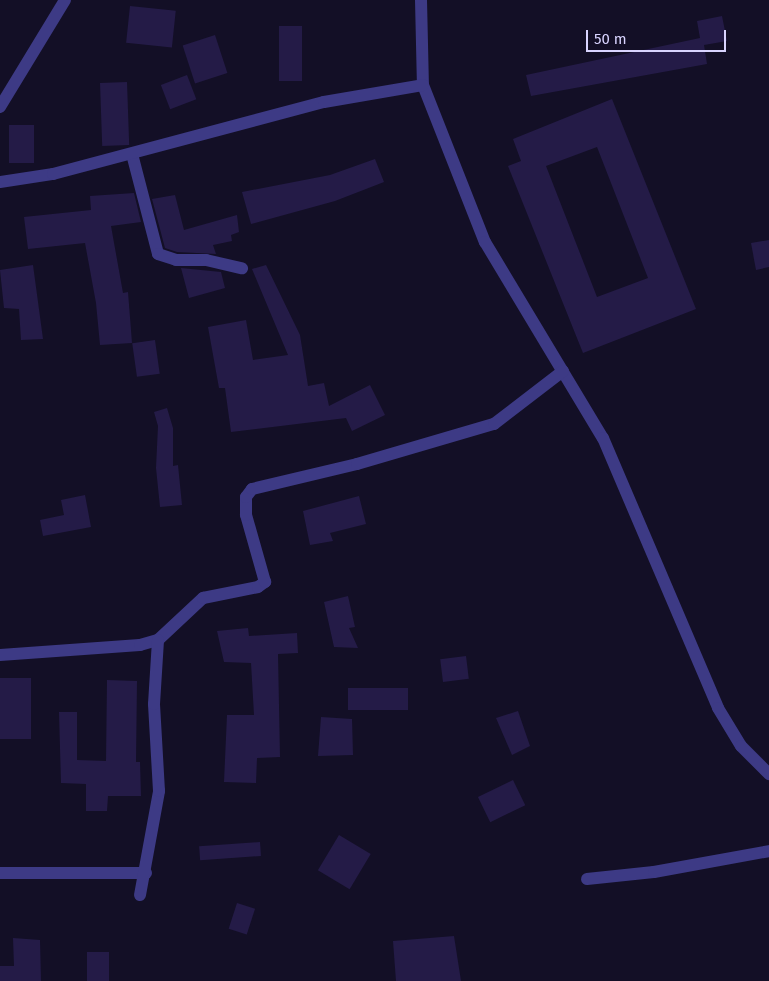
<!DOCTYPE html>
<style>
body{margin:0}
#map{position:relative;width:769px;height:981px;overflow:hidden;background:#130f26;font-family:"Fira Sans",sans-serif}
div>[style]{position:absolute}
.building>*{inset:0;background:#241b47;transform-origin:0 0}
.minor>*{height:12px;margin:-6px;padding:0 6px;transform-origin:6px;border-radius:6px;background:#3d3a85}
span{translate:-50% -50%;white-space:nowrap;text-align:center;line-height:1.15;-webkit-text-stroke:5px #130f26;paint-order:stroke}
.scale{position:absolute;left:586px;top:30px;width:140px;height:22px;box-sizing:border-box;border:2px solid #d9d4ff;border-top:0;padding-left:6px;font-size:15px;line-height:18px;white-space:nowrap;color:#d9d4ff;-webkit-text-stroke:4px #130f26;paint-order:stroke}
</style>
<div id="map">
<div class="building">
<i style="left:130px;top:6px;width:46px;height:37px;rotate:6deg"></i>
<i style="clip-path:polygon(722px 16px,727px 41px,704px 45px,707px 64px,531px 96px,526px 75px,700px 38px,697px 21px)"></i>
<i style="left:279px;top:26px;width:23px;height:55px"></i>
<i style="left:215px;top:35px;width:40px;height:34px;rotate:72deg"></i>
<i style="left:187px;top:75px;width:26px;height:28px;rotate:69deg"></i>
<i style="left:127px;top:82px;width:63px;height:27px;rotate:88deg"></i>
<i style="clip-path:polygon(evenodd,612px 99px,696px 309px,583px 353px,508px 166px,521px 161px,513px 139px,612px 99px,597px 147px,648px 278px,597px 297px,546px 166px,597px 147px)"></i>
<i style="left:9px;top:125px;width:25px;height:38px"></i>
<i style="clip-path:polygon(375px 159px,384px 182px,335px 201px,251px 224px,242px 192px,330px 175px)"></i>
<i style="clip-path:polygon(134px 193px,141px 222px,111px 226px,123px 293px,128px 292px,132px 343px,100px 345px,96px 303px,85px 243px,28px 249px,24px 217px,91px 210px,90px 196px)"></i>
<i style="clip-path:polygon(175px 195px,184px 230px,237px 215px,239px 232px,231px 235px,232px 241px,213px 245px,216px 254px,177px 252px,165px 248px,152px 199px)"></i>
<i style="clip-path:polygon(769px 240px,769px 267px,756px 270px,751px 243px)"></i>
<i style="clip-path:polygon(33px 265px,43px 339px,21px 340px,19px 309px,4px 308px,0 270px)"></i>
<i style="clip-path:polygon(266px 265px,300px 335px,308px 386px,324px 383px,329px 406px,370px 385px,385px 415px,352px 431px,346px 418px,231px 432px,225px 388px,219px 388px,208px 327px,246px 320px,253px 360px,288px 355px,252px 269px)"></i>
<i style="clip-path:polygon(181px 268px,221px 272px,225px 288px,189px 298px)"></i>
<i style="left:155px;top:340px;width:34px;height:23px;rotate:82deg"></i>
<i style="clip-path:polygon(167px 408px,173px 428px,173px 466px,178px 465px,182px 505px,160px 507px,156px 468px,158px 426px,154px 412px)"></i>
<i style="clip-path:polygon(85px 495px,91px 527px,43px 536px,40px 520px,64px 515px,61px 500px)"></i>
<i style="clip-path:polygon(359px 496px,366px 524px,330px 533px,333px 541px,310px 545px,303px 511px)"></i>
<i style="clip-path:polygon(348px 596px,355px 627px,349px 628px,358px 648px,334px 647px,324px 602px)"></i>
<i style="clip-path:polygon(248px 628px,249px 636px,297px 633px,298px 653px,278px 654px,280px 757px,257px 758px,256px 783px,224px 782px,227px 715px,254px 715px,251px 663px,224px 662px,217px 631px)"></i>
<i style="left:466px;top:656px;width:23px;height:26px;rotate:83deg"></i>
<i style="left:0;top:678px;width:31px;height:61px"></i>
<i style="clip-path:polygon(107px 680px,137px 681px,136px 762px,140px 762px,141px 796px,108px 796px,107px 811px,86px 811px,86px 784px,61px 783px,59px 712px,77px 712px,77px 760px,106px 761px)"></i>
<i style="left:348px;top:688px;width:60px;height:22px"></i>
<i style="clip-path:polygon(518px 711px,530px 746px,512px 755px,496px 718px)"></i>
<i style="clip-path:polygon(321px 717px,352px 719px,353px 755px,318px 756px)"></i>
<i style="left:513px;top:780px;width:28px;height:39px;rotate:64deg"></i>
<i style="left:339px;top:835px;width:37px;height:41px;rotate:31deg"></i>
<i style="left:260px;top:842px;width:14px;height:61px;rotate:86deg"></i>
<i style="left:237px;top:903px;width:19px;height:27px;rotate:18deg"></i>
<i style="clip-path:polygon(454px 936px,461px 981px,396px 981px,393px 941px)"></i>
<i style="clip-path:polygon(13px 938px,40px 940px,41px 981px,0 981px,0 966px,14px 966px)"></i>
<i style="left:87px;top:952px;width:22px;height:29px"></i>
</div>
<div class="minor">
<i style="left:421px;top:0;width:85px;rotate:88.7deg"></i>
<i style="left:423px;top:85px;width:169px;rotate:68.5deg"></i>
<i style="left:485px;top:242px;width:229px;rotate:59deg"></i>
<i style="left:603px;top:438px;width:293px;rotate:66.9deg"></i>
<i style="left:718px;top:708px;width:44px;rotate:58.8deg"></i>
<i style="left:741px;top:746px;width:40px;rotate:45deg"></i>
<i style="left:0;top:107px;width:125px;rotate:-58.7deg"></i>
<i style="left:132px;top:154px;width:103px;rotate:75.4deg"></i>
<i style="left:158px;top:254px;width:19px;rotate:18deg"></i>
<i style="left:176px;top:260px;width:30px"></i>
<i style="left:206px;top:260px;width:37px;rotate:13deg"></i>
<i style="left:0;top:182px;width:54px;rotate:-8.6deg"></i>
<i style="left:53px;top:174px;width:280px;rotate:-14.9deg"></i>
<i style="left:324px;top:102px;width:100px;rotate:-9.7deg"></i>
<i style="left:0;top:655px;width:140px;rotate:-4.1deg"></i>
<i style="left:140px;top:645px;width:19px;rotate:-16deg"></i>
<i style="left:158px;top:640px;width:62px;rotate:-43deg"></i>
<i style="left:203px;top:598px;width:56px;rotate:-11.3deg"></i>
<i style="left:258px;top:587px;width:9px;rotate:-36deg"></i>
<i style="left:265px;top:582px;width:70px;rotate:-105.8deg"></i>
<i style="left:246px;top:515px;width:18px;rotate:-90deg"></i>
<i style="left:246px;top:497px;width:10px;rotate:-53deg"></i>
<i style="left:252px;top:489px;width:108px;rotate:-13.4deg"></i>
<i style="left:357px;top:464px;width:143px;rotate:-16.3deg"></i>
<i style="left:494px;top:424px;width:87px;rotate:-37.5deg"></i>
<i style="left:0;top:873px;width:146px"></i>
<i style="left:587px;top:879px;width:67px;rotate:-6deg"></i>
<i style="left:654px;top:872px;width:117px;rotate:-10.3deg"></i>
<i style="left:140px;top:895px;width:106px;rotate:-79.6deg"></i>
<i style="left:159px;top:791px;width:87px;rotate:-93.3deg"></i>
<i style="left:154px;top:704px;width:64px;rotate:-86.4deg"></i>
</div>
<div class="scale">50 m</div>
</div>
